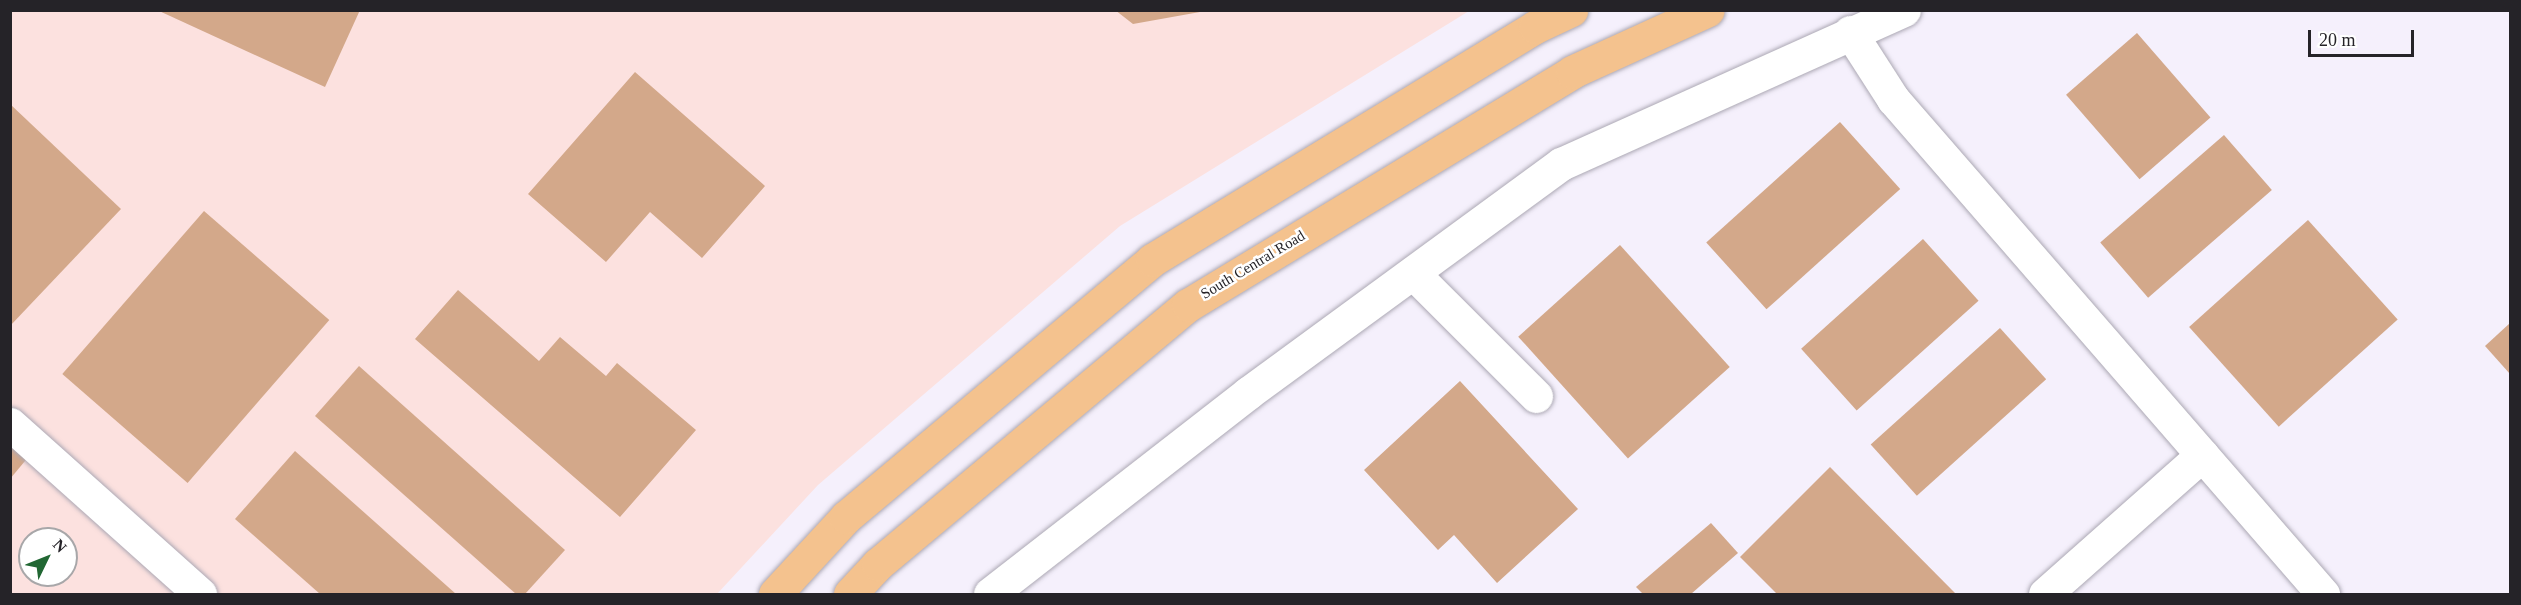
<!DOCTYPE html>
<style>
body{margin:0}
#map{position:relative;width:2521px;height:605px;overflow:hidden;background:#f5f0fc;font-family:Georgia,serif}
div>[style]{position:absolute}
.industrial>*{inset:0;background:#fce1df}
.building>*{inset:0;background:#d3a88a;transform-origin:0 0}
.roads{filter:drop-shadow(0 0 2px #aca8b4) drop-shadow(0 0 2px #aca8b4)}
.minor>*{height:33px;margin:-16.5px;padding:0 16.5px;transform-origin:16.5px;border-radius:16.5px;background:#fff}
.major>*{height:33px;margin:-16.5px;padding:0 16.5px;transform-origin:16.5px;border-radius:16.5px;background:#f4c28e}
span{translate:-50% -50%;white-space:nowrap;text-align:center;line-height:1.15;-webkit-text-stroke:5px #fff;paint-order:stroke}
.street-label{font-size:15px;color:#252328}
.frame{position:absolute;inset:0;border:12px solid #252328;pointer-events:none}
.north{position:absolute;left:18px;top:527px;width:60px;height:60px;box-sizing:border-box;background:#fff;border:2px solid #a8a7a9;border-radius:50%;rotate:47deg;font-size:16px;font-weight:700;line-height:24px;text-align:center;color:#252328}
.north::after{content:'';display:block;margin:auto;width:21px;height:27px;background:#216733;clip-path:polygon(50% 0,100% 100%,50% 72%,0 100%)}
.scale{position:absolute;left:2308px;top:30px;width:106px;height:27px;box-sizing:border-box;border:3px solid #252328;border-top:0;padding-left:8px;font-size:18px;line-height:21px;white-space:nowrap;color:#252328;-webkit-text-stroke:4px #fff;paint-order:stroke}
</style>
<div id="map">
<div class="industrial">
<i style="clip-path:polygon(evenodd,10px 11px,1469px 11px,1120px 226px,818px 485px,717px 594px,11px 594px,10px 11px,30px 539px,66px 539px,66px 575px,30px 575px,30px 539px)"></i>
</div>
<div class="building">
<i style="clip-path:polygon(157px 10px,360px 10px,325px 87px)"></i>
<i style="clip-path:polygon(1115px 10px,1200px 10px,1200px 12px,1133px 24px)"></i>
<i style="left:2137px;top:33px;width:112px;height:94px;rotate:49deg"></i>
<i style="clip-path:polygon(635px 72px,765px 186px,702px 258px,650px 212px,606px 262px,528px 194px)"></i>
<i style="clip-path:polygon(10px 104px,121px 209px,10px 326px)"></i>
<i style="left:1840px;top:122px;width:90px;height:180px;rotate:48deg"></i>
<i style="left:2224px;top:135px;width:73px;height:164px;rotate:49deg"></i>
<i style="left:204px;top:211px;width:166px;height:216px;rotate:41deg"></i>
<i style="left:2308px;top:220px;width:134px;height:160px;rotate:48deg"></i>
<i style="left:1923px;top:239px;width:83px;height:164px;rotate:48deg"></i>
<i style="left:1620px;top:245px;width:164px;height:137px;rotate:48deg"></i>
<i style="clip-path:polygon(458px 290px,539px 361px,560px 337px,606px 376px,617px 363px,696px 430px,620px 517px,415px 339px)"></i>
<i style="clip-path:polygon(2510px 323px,2510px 374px,2485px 346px)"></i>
<i style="left:2000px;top:328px;width:69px;height:174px;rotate:48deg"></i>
<i style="clip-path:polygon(359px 366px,565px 550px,525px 594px,516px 594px,315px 416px)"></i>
<i style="clip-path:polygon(1460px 381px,1578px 509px,1497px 583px,1454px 535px,1438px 550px,1364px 470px)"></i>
<i style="clip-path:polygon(10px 429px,35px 449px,10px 479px)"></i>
<i style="clip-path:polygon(295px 451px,456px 594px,320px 594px,235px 519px)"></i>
<i style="clip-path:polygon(1830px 467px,1956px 594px,1777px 594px,1740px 557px)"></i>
<i style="clip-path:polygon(1711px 523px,1738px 553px,1691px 594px,1643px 594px,1636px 587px)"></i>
</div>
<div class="roads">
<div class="minor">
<i style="left:1850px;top:32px;width:80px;rotate:57.3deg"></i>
<i style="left:1893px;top:99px;width:656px;rotate:49.02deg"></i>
<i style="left:1413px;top:273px;width:174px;rotate:45deg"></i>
<i style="left:10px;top:424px;width:255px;rotate:41.8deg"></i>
<i style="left:990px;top:594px;width:327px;rotate:-37.9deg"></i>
<i style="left:1248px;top:393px;width:388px;rotate:-36.2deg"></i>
<i style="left:1561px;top:164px;width:376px;rotate:-24.2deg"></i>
<i style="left:2045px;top:594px;width:210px;rotate:-41.5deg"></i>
</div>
<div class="major">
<i style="left:775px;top:594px;width:105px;rotate:-47.3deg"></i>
<i style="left:846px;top:517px;width:400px;rotate:-40deg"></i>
<i style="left:1152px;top:260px;width:448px;rotate:-31.3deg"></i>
<i style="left:1535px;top:27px;width:40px;rotate:-25deg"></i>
<i style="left:850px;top:594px;width:41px;rotate:-47deg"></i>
<i style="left:878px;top:564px;width:404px;rotate:-39.9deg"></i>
<i style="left:1188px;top:305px;width:449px;rotate:-31.2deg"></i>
<i style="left:1572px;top:72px;width:149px;rotate:-24.5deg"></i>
</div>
</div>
<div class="street-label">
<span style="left:1253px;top:265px;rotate:-31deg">South Central Road</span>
</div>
<div class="frame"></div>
<div class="north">N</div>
<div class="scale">20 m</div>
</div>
